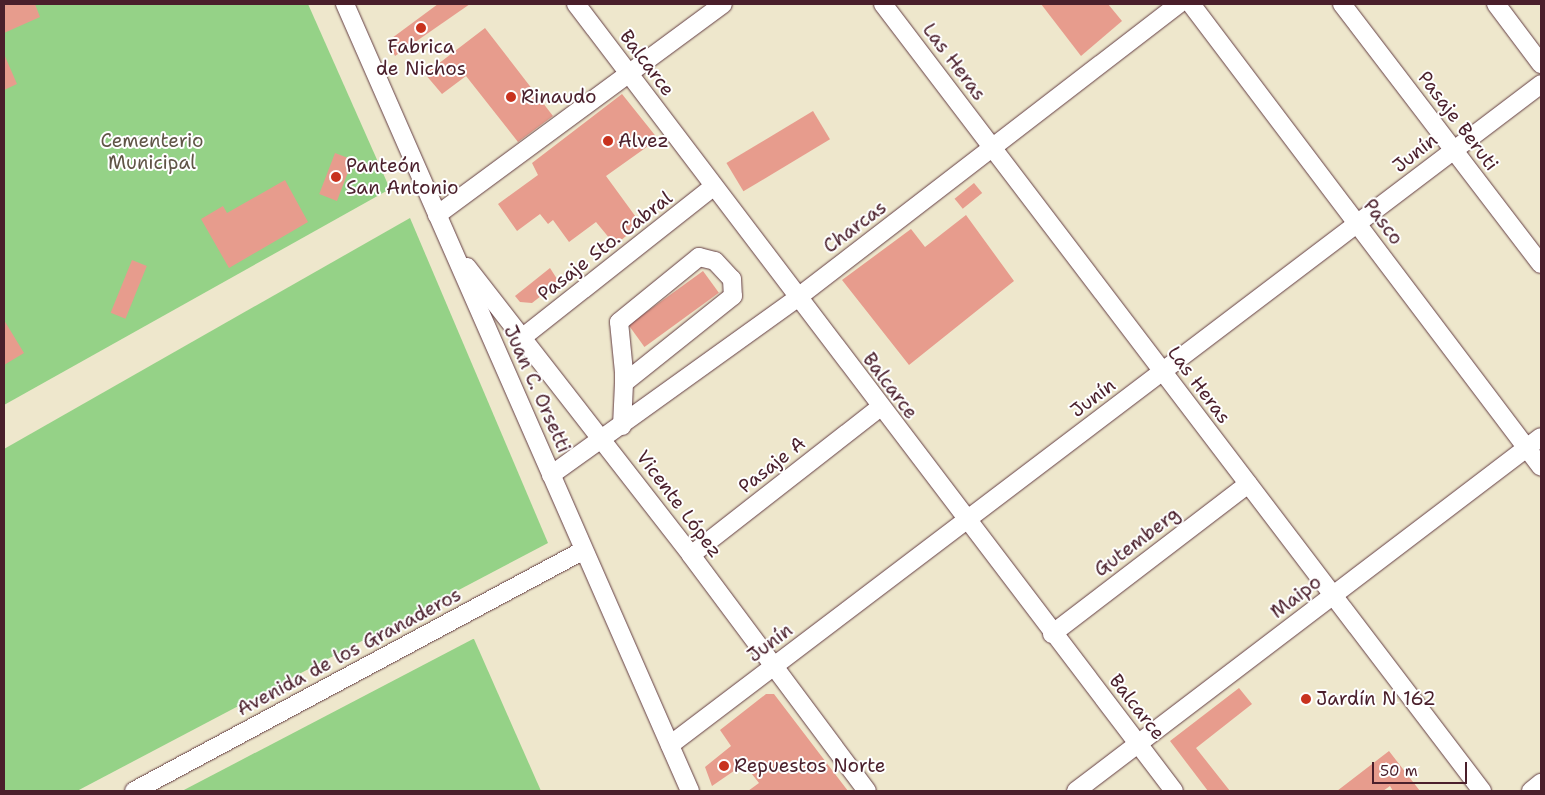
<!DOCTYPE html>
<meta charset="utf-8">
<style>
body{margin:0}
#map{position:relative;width:1545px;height:795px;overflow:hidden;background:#eee7cc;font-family:"Shantell Sans",sans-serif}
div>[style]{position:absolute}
.green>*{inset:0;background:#95d287}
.building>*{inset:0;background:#e79c8d;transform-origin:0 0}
.roads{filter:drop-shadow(0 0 1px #633d43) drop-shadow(0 0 1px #633d43)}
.minor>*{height:18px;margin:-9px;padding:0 9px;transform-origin:9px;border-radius:9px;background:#fff}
.dots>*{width:14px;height:14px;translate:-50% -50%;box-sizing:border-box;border:2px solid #fff;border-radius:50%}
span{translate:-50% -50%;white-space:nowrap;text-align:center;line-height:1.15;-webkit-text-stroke:4px #fff;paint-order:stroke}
.poi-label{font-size:19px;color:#4a1f2b}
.left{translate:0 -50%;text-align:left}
.street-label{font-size:19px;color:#4a1f2b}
.park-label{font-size:19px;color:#605547}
.frame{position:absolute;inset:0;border:5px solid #4a1f2b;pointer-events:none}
.scale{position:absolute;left:1372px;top:762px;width:95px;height:22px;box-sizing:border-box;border:2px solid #4a1f2b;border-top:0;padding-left:6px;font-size:15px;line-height:18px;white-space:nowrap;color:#4a1f2b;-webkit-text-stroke:4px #fff;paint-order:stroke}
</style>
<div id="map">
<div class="green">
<i style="clip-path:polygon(4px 4px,308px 4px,390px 189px,4px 405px)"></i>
<i style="clip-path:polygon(410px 218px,548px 543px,77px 791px,4px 791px,4px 449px)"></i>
<i style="clip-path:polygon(474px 639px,541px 791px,182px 791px,473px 639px)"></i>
</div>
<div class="building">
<i style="clip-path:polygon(4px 4px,35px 4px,40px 17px,4px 33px)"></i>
<i style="clip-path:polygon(438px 4px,470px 4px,395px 56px,388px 41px)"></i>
<i style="clip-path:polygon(1041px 4px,1108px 4px,1122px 21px,1081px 56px)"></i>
<i style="clip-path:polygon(485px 28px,553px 116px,518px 142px,466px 76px,442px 94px,425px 74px)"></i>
<i style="clip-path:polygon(4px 54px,17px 84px,4px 90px)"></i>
<i style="clip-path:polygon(622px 94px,658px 139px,606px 176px,641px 224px,615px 245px,596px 222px,569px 242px,553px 220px,548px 224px,540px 214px,517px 231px,498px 204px,538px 175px,532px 163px)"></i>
<i style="left:813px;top:111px;width:33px;height:101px;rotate:59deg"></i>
<i style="left:335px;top:153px;width:19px;height:44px;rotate:21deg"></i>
<i style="clip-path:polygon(285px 180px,308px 222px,229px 268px,201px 219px,223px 206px,227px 213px)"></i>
<i style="left:974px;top:183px;width:13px;height:25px;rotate:51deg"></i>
<i style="clip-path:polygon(966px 215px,1014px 281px,909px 365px,842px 280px,911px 229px,925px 247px)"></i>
<i style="left:132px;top:260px;width:16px;height:57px;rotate:22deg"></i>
<i style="clip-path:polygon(550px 268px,559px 282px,532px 303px,520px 302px,515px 296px)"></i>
<i style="left:703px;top:271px;width:27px;height:92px;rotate:54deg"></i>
<i style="clip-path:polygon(4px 320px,24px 353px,4px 365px)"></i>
<i style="clip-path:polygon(1239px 688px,1252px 704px,1196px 748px,1230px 791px,1208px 791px,1170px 741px)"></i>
<i style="clip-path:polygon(766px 694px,774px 694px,848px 791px,748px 791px,759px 783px,744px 764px,712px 786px,705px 767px,731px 746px,720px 730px)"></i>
<i style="clip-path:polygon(1389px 751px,1420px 791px,1393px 791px,1390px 786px,1383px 791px,1337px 791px)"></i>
</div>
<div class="roads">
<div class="minor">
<i style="left:345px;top:4px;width:859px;rotate:66.33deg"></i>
<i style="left:576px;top:4px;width:988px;rotate:52.77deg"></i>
<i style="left:883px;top:4px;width:989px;rotate:52.72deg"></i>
<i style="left:1191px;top:4px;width:580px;rotate:52.91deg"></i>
<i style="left:1342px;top:4px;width:327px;rotate:52.6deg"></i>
<i style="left:1496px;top:4px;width:75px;rotate:53.1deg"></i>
<i style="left:437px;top:215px;width:355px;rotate:-36.4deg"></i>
<i style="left:467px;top:267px;width:365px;rotate:52.1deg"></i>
<i style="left:691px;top:555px;width:294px;rotate:53.3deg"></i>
<i style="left:523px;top:337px;width:241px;rotate:-38.3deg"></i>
<i style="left:622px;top:426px;width:43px;rotate:-87.3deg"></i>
<i style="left:624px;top:383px;width:11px;rotate:-90deg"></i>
<i style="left:624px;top:372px;width:50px;rotate:-95.7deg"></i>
<i style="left:619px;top:322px;width:103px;rotate:-39.1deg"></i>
<i style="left:699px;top:257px;width:16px;rotate:14deg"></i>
<i style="left:715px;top:261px;width:25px;rotate:47deg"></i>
<i style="left:732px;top:279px;width:17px;rotate:87deg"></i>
<i style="left:733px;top:296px;width:139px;rotate:141.4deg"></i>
<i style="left:551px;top:475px;width:303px;rotate:-35.7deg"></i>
<i style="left:797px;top:298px;width:482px;rotate:-37.6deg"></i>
<i style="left:691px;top:555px;width:239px;rotate:-38deg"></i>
<i style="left:1052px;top:634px;width:247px;rotate:-37.4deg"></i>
<i style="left:670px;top:745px;width:1093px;rotate:-37.19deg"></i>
<i style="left:134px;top:791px;width:510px;rotate:-28.17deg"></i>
<i style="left:1076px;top:791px;width:584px;rotate:-37.28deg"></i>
<i style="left:1531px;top:791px;width:13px;rotate:-39deg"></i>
</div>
</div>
<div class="dots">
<i style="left:421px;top:28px;background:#c8321e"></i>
<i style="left:511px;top:97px;background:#c8321e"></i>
<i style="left:608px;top:141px;background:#c8321e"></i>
<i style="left:336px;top:177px;background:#c8321e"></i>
<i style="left:1306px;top:699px;background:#c8321e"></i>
<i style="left:724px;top:766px;background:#c8321e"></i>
</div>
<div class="poi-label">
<span style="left:421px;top:58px">Fabrica<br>de Nichos</span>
<span class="left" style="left:521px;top:97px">Rinaudo</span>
<span class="left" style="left:618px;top:141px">Alvez</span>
<span class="left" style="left:346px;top:177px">Panteón<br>San Antonio</span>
<span class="left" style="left:1316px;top:699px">Jardín N 162</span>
<span class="left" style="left:734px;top:766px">Repuestos Norte</span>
</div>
<div class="street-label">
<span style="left:954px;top:62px;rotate:53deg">Las Heras</span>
<span style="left:647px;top:63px;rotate:53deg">Balcarce</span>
<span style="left:1458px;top:121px;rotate:53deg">Pasaje Beruti</span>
<span style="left:1415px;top:153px;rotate:-38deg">Junín</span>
<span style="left:1383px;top:222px;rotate:53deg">Pasco</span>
<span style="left:855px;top:227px;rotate:-37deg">Charcas</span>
<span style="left:605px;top:246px;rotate:-38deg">Pasaje Sto. Cabral</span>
<span style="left:1199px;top:385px;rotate:53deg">Las Heras</span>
<span style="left:890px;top:386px;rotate:53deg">Balcarce</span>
<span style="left:537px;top:389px;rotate:66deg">Juan C. Orsetti</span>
<span style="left:1093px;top:398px;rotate:-37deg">Junín</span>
<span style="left:772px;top:465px;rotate:-38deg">Pasaje A</span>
<span style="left:679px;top:504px;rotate:53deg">Vicente López</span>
<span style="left:1137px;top:542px;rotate:-37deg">Gutemberg</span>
<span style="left:1296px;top:597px;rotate:-37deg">Maipo</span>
<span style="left:770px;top:643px;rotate:-37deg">Junín</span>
<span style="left:349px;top:652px;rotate:-28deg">Avenida de los Granaderos</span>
<span style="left:1137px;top:707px;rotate:52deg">Balcarce</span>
</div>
<div class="park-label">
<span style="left:152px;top:152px">Cementerio<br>Municipal</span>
</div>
<div class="frame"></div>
<div class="scale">50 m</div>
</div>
